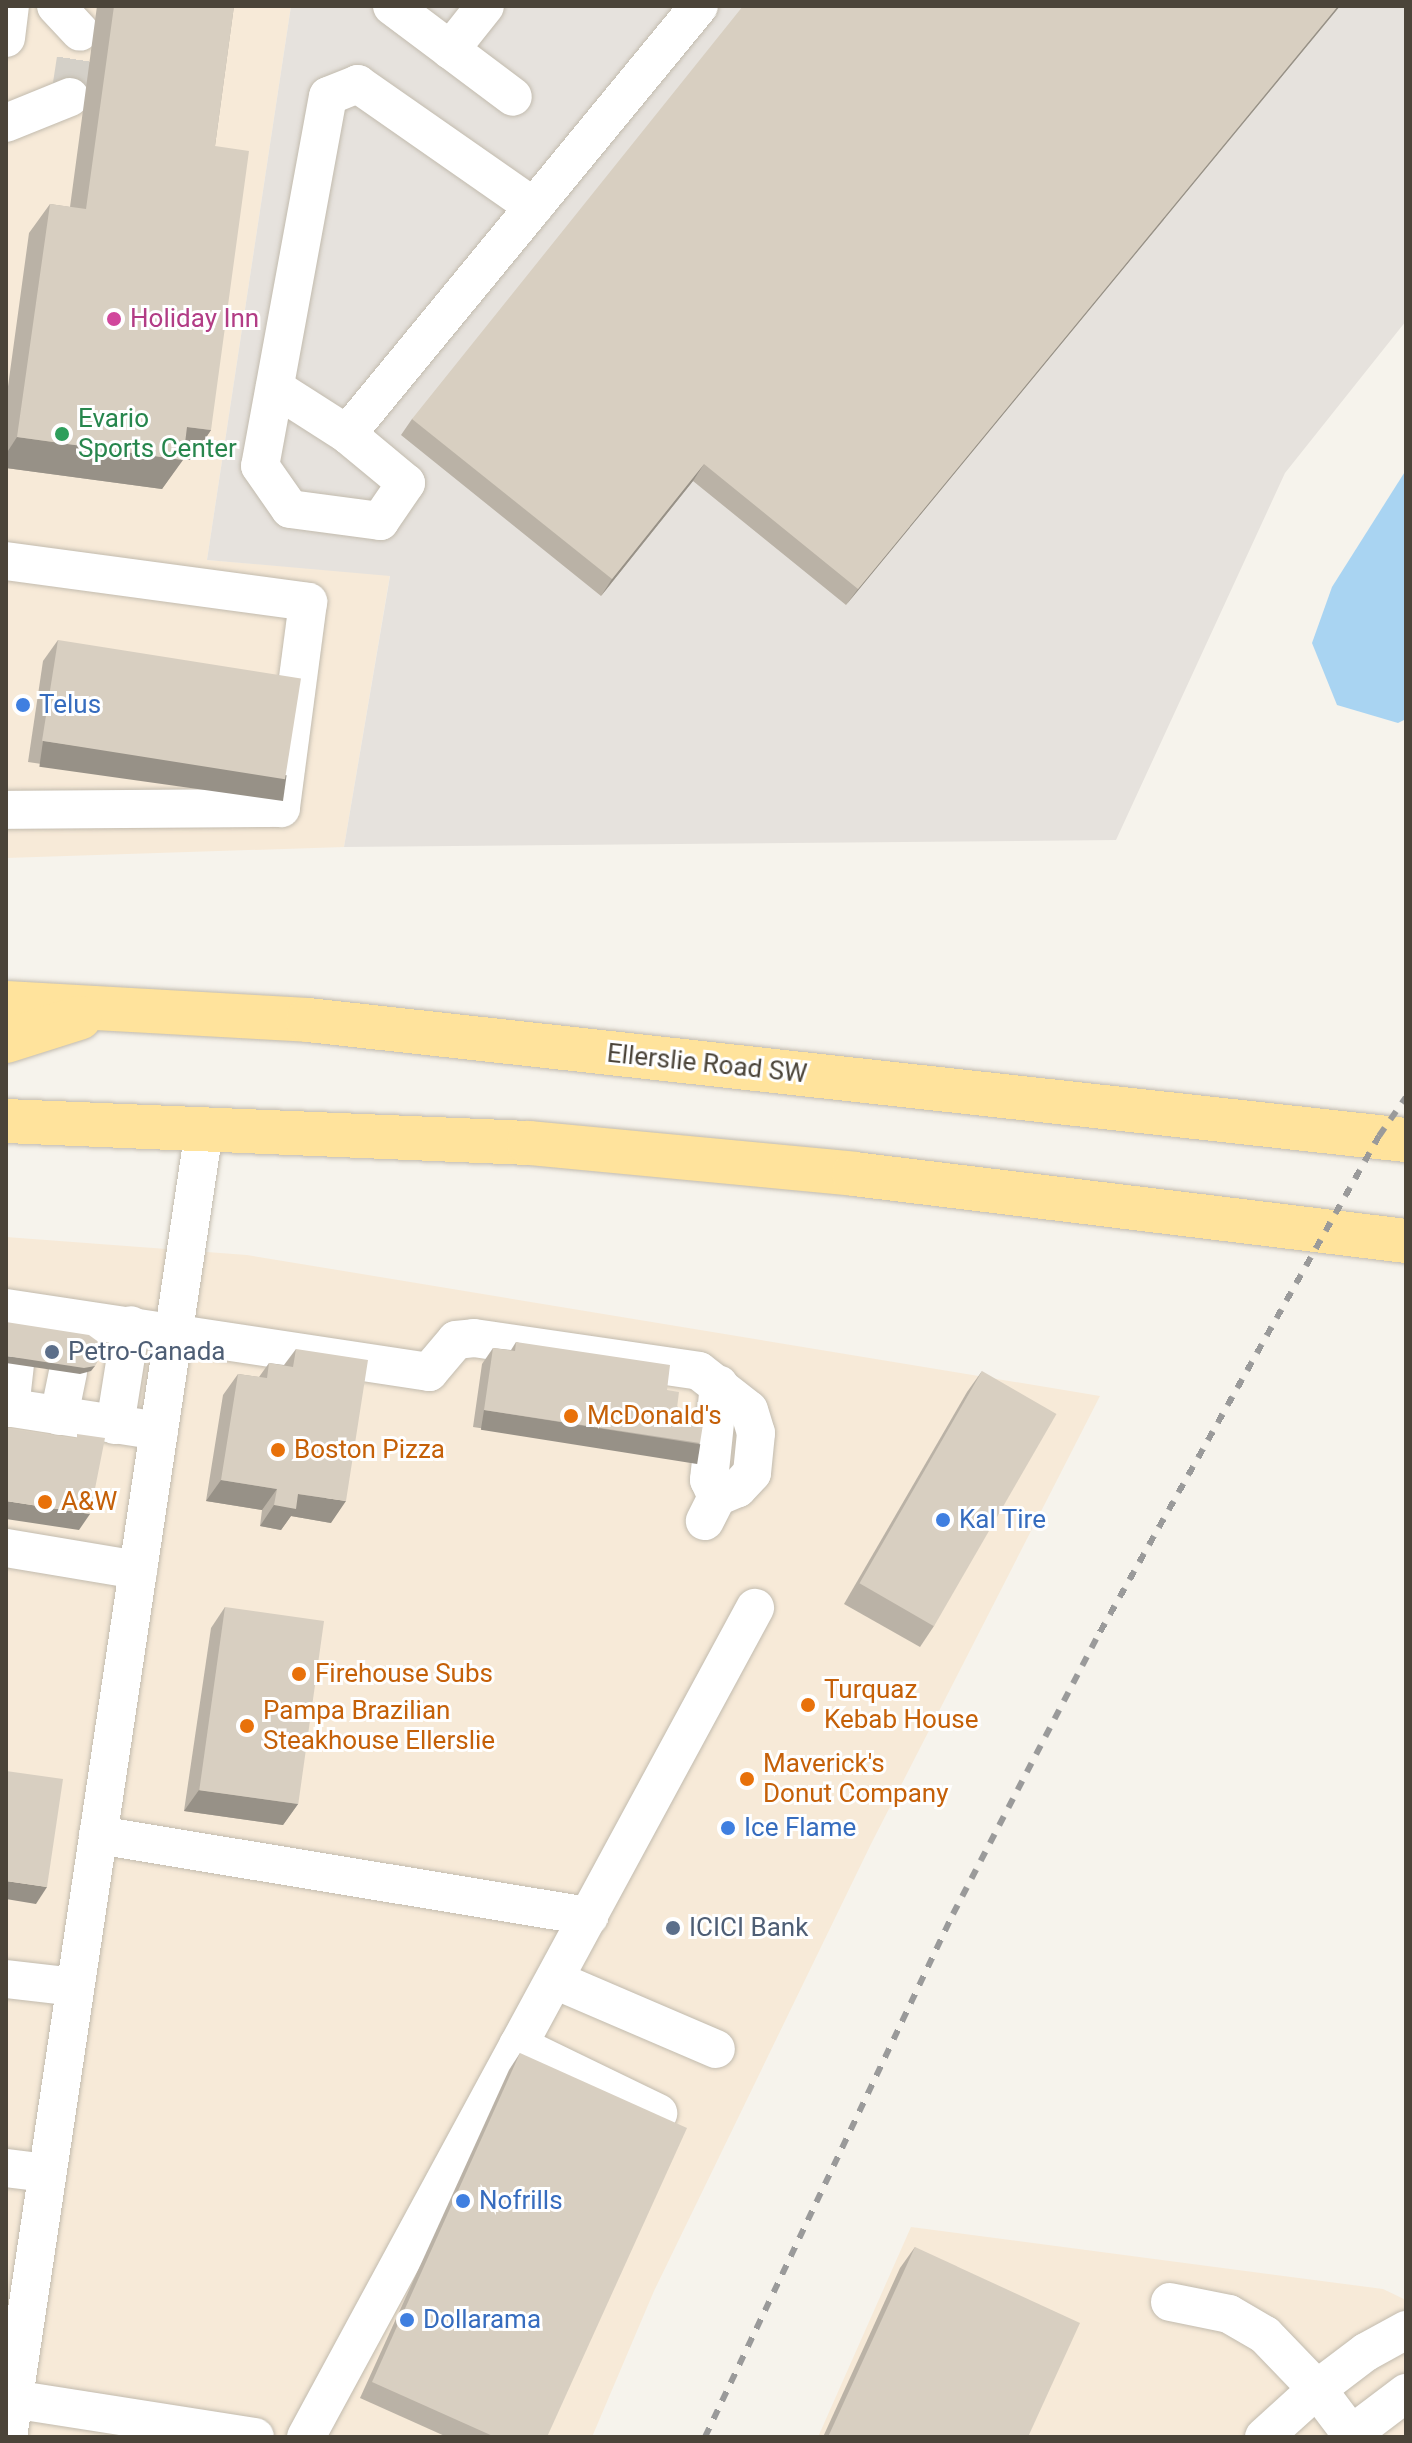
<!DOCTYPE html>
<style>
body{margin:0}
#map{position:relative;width:1412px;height:2443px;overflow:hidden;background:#f6f3ec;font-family:Roboto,sans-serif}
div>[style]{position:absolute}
.commercial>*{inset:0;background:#f7ead8}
.industrial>*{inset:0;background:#e6e2dd}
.water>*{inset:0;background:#a9d4f2}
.minor-tunnel>*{height:38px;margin-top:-19px;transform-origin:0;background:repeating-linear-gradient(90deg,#d4d0c8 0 38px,transparent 0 57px)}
.roads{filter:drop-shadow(0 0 2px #c2bbae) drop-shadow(0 0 2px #c2bbae)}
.minor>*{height:38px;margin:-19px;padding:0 19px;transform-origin:19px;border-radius:19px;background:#fff}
.major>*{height:44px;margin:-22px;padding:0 22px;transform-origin:22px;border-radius:22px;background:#ffe39c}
.rail>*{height:6px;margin-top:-3px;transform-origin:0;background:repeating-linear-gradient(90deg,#9a9a9a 0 10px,transparent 0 20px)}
.wall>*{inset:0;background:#bab2a6}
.shaded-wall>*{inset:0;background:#979187;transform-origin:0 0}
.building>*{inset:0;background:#d8cfc1;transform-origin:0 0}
.dots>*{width:22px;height:22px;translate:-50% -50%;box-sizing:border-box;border:4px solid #fff;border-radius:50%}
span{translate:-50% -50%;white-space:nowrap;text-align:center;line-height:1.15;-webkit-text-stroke:6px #fff;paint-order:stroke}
.hotel-label{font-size:26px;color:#b23c85}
.left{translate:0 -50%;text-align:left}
.leisure-label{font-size:26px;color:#27864d}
.shop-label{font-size:26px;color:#366cbe}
.street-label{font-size:26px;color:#4b4439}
.service-label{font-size:26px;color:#4e5e75}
.food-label{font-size:26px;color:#c56008}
.frame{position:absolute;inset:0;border:8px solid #4b4439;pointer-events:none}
</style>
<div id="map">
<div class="commercial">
<i style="clip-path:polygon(6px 6px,291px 6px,207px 560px,390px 575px,344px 847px,6px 858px)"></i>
<i style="clip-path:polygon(6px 1237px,247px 1255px,1100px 1396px,871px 1844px,654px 2291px,592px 2437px,6px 2437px)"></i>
<i style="clip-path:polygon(911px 2227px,1383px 2289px,1406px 2300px,1406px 2437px,818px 2437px)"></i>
</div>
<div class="industrial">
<i style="clip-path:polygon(291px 6px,1406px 6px,1406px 321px,1285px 473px,1116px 840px,344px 847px,390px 576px,207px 560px)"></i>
</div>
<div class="water">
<i style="clip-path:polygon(1406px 470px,1406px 719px,1398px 723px,1337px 705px,1312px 643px,1332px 587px)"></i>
</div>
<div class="minor-tunnel">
<i style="left:70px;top:97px;width:66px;rotate:-81.3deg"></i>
</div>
<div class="roads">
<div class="minor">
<i style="left:56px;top:6px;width:35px;rotate:47deg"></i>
<i style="left:392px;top:6px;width:151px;rotate:36.9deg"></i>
<i style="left:6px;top:38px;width:32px;rotate:-83deg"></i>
<i style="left:450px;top:50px;width:56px;rotate:-51.5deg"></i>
<i style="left:6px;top:123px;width:69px;rotate:-22.1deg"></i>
<i style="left:534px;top:207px;width:215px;rotate:-145.1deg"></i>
<i style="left:358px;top:84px;width:32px;rotate:158deg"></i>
<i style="left:328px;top:96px;width:376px;rotate:100.4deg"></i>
<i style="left:260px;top:466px;width:52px;rotate:55.1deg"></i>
<i style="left:290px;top:509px;width:91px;rotate:7.6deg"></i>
<i style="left:380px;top:521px;width:46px;rotate:-55.6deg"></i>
<i style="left:406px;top:483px;width:77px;rotate:-140.3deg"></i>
<i style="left:347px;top:434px;width:554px;rotate:-50.57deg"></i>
<i style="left:275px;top:388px;width:85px;rotate:32.6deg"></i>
<i style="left:6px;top:561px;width:305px;rotate:7.7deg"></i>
<i style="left:308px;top:602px;width:208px;rotate:97.5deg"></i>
<i style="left:281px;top:808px;width:275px;rotate:179.6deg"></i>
<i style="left:6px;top:1308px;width:428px;rotate:8.6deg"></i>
<i style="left:429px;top:1372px;width:42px;rotate:-49.8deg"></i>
<i style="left:456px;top:1340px;width:18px;rotate:-6deg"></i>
<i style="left:474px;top:1338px;width:227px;rotate:8.3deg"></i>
<i style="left:699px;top:1371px;width:63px;rotate:38deg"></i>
<i style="left:749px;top:1410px;width:24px;rotate:73deg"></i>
<i style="left:756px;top:1433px;width:40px;rotate:95.7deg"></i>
<i style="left:752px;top:1473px;width:21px;rotate:133deg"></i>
<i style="left:738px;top:1488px;width:23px;rotate:157deg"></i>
<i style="left:717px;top:1497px;width:27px;rotate:117deg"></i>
<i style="left:6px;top:1407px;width:155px;rotate:8.9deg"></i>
<i style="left:10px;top:1408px;width:44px;rotate:-83.5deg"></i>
<i style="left:59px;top:1416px;width:45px;rotate:-78.4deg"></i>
<i style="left:115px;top:1425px;width:101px;rotate:-80.9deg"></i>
<i style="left:717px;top:1497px;width:19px;rotate:-115deg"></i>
<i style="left:709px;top:1480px;width:96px;rotate:-84deg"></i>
<i style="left:6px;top:1548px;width:134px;rotate:9.5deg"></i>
<i style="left:98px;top:1835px;width:498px;rotate:9.4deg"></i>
<i style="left:6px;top:1979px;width:69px;rotate:6.6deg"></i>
<i style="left:555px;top:1980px;width:175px;rotate:23.2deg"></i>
<i style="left:518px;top:2045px;width:156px;rotate:25.9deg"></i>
<i style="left:6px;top:2168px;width:41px;rotate:7deg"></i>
<i style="left:1170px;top:2302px;width:60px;rotate:11.5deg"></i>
<i style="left:1229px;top:2314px;width:42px;rotate:30.3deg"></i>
<i style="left:1265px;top:2335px;width:75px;rotate:46.1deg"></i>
<i style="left:1317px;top:2389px;width:56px;rotate:52.9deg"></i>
<i style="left:6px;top:2398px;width:252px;rotate:8.9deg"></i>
<i style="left:8px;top:2437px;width:1322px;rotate:-81.47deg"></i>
<i style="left:306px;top:2437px;width:943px;rotate:-61.56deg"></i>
<i style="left:1264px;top:2437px;width:72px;rotate:-42.2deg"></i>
<i style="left:1317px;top:2389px;width:61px;rotate:-37.1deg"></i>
<i style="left:1366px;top:2352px;width:46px;rotate:-28.8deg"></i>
<i style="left:1348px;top:2437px;width:73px;rotate:-37.2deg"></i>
</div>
<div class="major">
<i style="left:6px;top:1003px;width:302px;rotate:3.2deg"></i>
<i style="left:308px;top:1020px;width:1105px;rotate:6.24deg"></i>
<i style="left:6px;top:1041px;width:77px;rotate:-17.5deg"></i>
<i style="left:6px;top:1121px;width:523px;rotate:2.41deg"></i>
<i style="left:529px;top:1143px;width:326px;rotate:5.4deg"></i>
<i style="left:854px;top:1174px;width:556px;rotate:6.92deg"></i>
</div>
</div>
<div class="rail">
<i style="left:705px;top:2437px;width:579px;rotate:-64.63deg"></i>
<i style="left:953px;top:1914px;width:318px;rotate:-62.5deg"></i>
<i style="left:1100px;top:1632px;width:569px;rotate:-60.64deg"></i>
<i style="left:1379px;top:1136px;width:47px;rotate:-55.3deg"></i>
</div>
<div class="wall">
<i style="clip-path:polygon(97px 6px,234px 6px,215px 146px,211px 430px,191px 460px,183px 459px,162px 489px,6px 468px,6px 401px,29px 233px,50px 204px,70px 207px)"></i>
<i style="clip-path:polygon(1340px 6px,846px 605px,693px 481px,601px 596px,401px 435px,412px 419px)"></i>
<i style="clip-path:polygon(58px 640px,271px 798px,28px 762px,43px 661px)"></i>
<i style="clip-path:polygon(516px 1342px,667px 1390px,700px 1443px,689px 1460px,473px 1427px,482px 1364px,493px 1348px,511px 1350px)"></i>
<i style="clip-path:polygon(296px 1349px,331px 1523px,291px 1516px,281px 1530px,260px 1526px,262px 1510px,206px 1501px,223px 1395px,238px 1374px,259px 1377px,269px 1363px,284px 1365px)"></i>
<i style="clip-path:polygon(982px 1371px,934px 1626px,920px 1647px,844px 1604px,967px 1392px)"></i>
<i style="clip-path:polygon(225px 1607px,298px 1804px,283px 1825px,184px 1811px,211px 1628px)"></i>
<i style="clip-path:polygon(520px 2053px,547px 2437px,447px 2437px,360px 2398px,509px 2070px)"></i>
<i style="clip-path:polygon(915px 2247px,1028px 2437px,823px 2437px,900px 2268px)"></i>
</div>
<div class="shaded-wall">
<i style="clip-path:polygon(1338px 6px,1340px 6px,846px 605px,858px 589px)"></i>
<i style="clip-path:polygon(187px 427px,211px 430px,191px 460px,167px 456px)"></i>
<i style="clip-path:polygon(17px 437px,183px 460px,162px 489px,6px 468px,6px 454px)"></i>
<i style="clip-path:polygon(704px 464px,693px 481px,601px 596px,612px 579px)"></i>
<i style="left:43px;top:741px;width:246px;height:26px;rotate:8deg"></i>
<i style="clip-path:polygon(6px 1356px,95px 1366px,91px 1371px,80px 1374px,6px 1363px)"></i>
<i style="left:484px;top:1410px;width:219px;height:20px;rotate:9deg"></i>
<i style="clip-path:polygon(221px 1480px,277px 1489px,262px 1510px,206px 1501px)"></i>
<i style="clip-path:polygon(298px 1494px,346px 1501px,331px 1523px,291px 1516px,281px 1530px,260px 1526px,274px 1505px)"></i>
<i style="clip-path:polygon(6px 1501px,90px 1514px,79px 1530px,6px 1519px)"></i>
<i style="clip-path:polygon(199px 1790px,298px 1804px,283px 1825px,184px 1811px)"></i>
<i style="clip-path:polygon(6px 1881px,47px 1887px,36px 1904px,6px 1899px)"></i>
</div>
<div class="building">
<i style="clip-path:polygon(114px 6px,234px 6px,215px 146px,249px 151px,211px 430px,187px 427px,183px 460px,17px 437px,50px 204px,86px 209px)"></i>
<i style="clip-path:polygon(743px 6px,1338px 6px,858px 589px,704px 464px,612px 579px,412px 419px)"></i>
<i style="left:58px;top:640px;width:246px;height:102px;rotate:9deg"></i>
<i style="clip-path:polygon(6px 1322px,89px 1335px,100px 1343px,101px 1356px,95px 1366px,84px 1368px,6px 1356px)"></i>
<i style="clip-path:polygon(516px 1342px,670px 1365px,667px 1390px,679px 1392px,677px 1408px,705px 1412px,700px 1443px,484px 1410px,493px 1348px,515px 1351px)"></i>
<i style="clip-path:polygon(296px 1349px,368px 1360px,346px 1501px,298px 1494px,296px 1509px,274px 1505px,277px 1489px,221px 1480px,238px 1374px,267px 1378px,269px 1363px,293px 1367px)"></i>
<i style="left:982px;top:1371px;width:86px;height:245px;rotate:30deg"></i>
<i style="clip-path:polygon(6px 1428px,77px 1439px,77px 1434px,105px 1438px,90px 1514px,6px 1501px)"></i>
<i style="left:225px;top:1607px;width:100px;height:185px;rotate:8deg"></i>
<i style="clip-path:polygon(6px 1771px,63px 1779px,47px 1887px,6px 1881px)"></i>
<i style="clip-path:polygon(520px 2053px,687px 2128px,547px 2437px,495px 2437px,372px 2382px)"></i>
<i style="clip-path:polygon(915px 2247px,1080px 2323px,1028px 2437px,828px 2437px)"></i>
</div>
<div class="dots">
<i style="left:114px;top:319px;background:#d1479c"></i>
<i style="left:62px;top:434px;background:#2e9e5b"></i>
<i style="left:23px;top:705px;background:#3f7fe0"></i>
<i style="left:52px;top:1352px;background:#5c6f8a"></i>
<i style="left:571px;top:1416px;background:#e8710a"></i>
<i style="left:278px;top:1450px;background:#e8710a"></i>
<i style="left:45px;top:1502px;background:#e8710a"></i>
<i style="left:943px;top:1520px;background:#3f7fe0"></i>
<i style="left:299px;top:1674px;background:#e8710a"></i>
<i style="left:808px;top:1705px;background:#e8710a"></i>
<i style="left:247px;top:1726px;background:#e8710a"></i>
<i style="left:747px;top:1779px;background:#e8710a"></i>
<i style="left:728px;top:1828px;background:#3f7fe0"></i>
<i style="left:673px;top:1928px;background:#5c6f8a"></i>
<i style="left:463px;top:2201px;background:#3f7fe0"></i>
<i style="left:407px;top:2320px;background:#3f7fe0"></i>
</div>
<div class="hotel-label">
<span class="left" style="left:130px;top:319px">Holiday Inn</span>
</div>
<div class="leisure-label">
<span class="left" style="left:78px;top:434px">Evario<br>Sports Center</span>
</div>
<div class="shop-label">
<span class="left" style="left:39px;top:705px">Telus</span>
<span class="left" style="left:959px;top:1520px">Kal Tire</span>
<span class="left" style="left:744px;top:1828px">Ice Flame</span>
<span class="left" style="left:479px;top:2201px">Nofrills</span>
<span class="left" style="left:423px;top:2320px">Dollarama</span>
</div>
<div class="street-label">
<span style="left:707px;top:1064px;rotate:6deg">Ellerslie Road SW</span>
</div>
<div class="service-label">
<span class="left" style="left:68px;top:1352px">Petro-Canada</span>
<span class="left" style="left:689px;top:1928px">ICICI Bank</span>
</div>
<div class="food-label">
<span class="left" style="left:587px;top:1416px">McDonald's</span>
<span class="left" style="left:294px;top:1450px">Boston Pizza</span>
<span class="left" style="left:61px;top:1502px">A&amp;W</span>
<span class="left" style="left:315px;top:1674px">Firehouse Subs</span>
<span class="left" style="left:824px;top:1705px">Turquaz<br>Kebab House</span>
<span class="left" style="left:263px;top:1726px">Pampa Brazilian<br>Steakhouse Ellerslie</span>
<span class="left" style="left:763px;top:1779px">Maverick's<br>Donut Company</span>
</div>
<div class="frame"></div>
</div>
